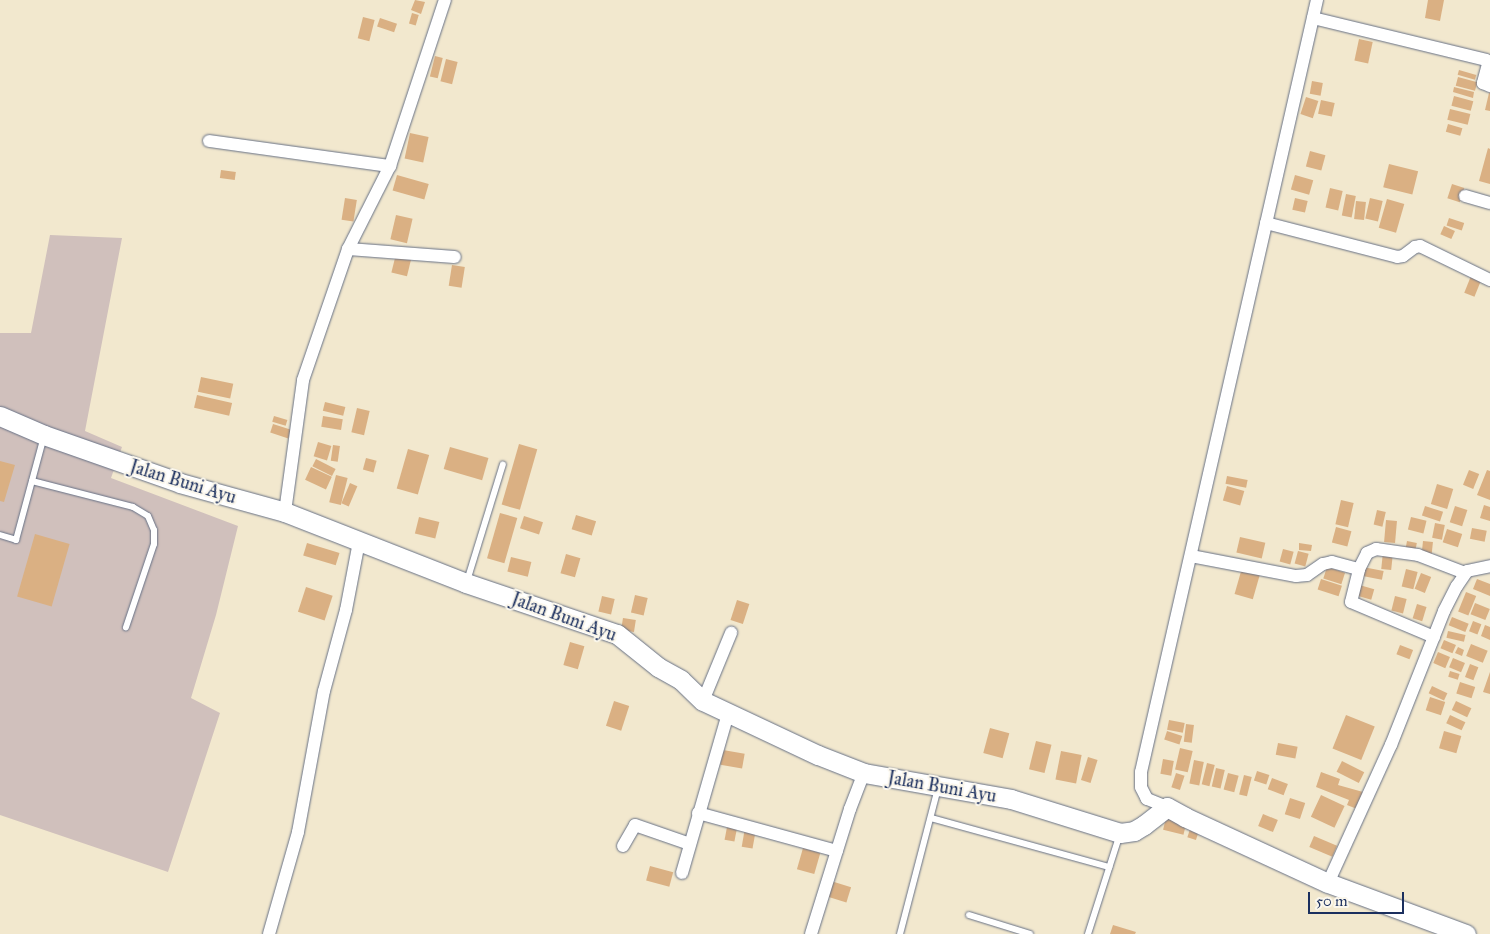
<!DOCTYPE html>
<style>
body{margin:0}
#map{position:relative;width:1490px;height:934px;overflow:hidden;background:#f2e8ce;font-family:"IM FELL Great Primer",serif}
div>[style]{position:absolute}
.industrial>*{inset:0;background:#d0c0bc}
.building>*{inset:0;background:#dab083;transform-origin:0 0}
.roads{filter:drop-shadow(0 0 1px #667085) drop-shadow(0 0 1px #667085)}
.service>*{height:6px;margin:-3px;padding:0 3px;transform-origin:3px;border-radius:3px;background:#fff}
.minor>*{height:12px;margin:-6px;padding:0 6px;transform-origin:6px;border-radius:6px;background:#fff}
.secondary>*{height:19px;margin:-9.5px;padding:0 9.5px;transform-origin:9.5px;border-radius:9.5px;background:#fff}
span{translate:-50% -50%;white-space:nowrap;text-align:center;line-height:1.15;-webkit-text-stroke:4px #fbf7ec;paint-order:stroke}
.street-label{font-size:18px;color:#1b2f5e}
.scale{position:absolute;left:1308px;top:892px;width:96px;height:22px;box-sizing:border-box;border:2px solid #1b2f5e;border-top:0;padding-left:6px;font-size:15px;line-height:18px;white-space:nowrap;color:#1b2f5e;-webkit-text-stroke:4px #fbf7ec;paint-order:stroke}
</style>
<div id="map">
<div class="industrial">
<i style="clip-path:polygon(50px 235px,122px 238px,85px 431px,122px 447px,111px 478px,238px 526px,216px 615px,191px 698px,220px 713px,168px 872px,0 815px,0 333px,31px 333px)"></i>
</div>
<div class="building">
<i style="clip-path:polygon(415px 0,425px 2px,421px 14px,411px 10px)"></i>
<i style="clip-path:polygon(1428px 0,1444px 0,1440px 21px,1425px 18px)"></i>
<i style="left:412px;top:13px;width:7px;height:11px;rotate:16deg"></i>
<i style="left:363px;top:17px;width:12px;height:22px;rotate:14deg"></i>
<i style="left:380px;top:18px;width:18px;height:9px;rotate:19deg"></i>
<i style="left:1359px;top:39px;width:14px;height:22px;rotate:12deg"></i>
<i style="left:435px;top:56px;width:8px;height:21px;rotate:14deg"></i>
<i style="left:446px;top:59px;width:12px;height:23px;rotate:14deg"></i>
<i style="left:1459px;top:70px;width:18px;height:5px;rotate:16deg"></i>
<i style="left:1458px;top:77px;width:20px;height:9px;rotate:15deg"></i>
<i style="left:1312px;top:81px;width:11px;height:13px;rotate:10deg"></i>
<i style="clip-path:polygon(1454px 87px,1474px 92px,1473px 98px,1453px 92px)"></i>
<i style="clip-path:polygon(1489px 93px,1490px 93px,1490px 111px,1485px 110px)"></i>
<i style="left:1454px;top:96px;width:20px;height:10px;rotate:15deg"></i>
<i style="left:1306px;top:97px;width:13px;height:18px;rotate:18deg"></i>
<i style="left:1321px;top:100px;width:14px;height:14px;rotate:12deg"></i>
<i style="left:1450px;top:109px;width:21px;height:11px;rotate:14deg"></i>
<i style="left:1448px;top:124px;width:15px;height:8px;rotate:16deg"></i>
<i style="left:410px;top:133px;width:19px;height:26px;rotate:12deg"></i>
<i style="clip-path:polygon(1488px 148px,1490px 149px,1490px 184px,1479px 181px)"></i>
<i style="left:1310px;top:151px;width:16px;height:16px;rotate:15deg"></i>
<i style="left:1389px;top:164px;width:30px;height:24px;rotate:14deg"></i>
<i style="left:221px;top:170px;width:15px;height:8px;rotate:8deg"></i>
<i style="left:397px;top:175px;width:33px;height:16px;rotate:16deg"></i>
<i style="left:1295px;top:175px;width:19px;height:15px;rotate:16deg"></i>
<i style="left:1452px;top:184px;width:13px;height:15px;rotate:18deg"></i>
<i style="left:1330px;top:188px;width:13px;height:20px;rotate:13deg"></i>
<i style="left:1346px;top:194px;width:10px;height:22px;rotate:11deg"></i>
<i style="left:345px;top:198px;width:12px;height:22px;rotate:9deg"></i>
<i style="left:1295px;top:198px;width:13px;height:12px;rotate:13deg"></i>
<i style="left:1370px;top:198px;width:13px;height:21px;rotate:13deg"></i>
<i style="left:1387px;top:199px;width:18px;height:30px;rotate:16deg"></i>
<i style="left:1356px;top:201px;width:10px;height:18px;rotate:6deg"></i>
<i style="left:396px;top:215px;width:17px;height:25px;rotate:13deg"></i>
<i style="left:1449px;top:218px;width:16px;height:8px;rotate:18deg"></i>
<i style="left:1444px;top:226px;width:12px;height:9px;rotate:24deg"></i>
<i style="left:396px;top:254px;width:16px;height:19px;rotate:14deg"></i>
<i style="left:452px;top:265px;width:13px;height:21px;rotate:9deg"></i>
<i style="left:1471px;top:276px;width:11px;height:18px;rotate:22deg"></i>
<i style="left:201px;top:377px;width:33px;height:15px;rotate:12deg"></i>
<i style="left:197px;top:395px;width:36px;height:13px;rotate:13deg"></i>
<i style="left:325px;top:402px;width:21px;height:9px;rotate:14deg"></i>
<i style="left:357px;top:408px;width:13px;height:25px;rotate:13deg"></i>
<i style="left:274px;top:416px;width:14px;height:6px;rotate:17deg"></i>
<i style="left:323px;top:416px;width:20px;height:11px;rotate:9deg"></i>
<i style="left:273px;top:424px;width:19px;height:9px;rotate:18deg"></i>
<i style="left:318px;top:442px;width:14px;height:15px;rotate:17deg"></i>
<i style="left:519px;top:444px;width:19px;height:63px;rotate:16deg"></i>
<i style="left:333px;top:445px;width:7px;height:16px;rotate:8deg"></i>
<i style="left:450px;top:447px;width:40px;height:23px;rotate:16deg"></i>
<i style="left:408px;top:449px;width:22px;height:41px;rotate:16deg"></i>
<i style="left:366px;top:458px;width:11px;height:12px;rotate:15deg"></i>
<i style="left:316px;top:459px;width:22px;height:8px;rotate:27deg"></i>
<i style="clip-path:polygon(0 461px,15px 465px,4px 502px,0 501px)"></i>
<i style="left:311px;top:467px;width:23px;height:14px;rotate:25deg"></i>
<i style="left:1469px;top:470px;width:11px;height:16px;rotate:22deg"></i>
<i style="clip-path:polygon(1487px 470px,1490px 471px,1490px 500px,1477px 495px)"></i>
<i style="left:336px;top:475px;width:12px;height:28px;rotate:14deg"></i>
<i style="left:1227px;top:476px;width:21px;height:8px;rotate:11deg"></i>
<i style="left:350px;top:483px;width:8px;height:22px;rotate:23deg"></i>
<i style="left:1437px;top:484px;width:17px;height:21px;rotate:17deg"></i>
<i style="left:1227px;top:486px;width:18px;height:15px;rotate:16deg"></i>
<i style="left:1341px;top:500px;width:13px;height:25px;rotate:13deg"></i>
<i style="clip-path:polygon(1484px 505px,1490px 507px,1490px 521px,1480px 518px)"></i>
<i style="left:1425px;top:506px;width:19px;height:10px;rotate:18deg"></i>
<i style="left:1455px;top:506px;width:13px;height:17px;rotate:18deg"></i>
<i style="left:1377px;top:510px;width:9px;height:15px;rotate:13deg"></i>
<i style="left:500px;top:513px;width:18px;height:47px;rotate:16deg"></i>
<i style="left:576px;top:515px;width:21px;height:15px;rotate:17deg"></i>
<i style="left:524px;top:516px;width:20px;height:13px;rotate:18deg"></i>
<i style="left:419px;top:517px;width:21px;height:17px;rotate:14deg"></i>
<i style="left:1411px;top:517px;width:16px;height:13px;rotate:14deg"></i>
<i style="left:1386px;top:520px;width:11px;height:22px;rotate:5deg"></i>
<i style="left:1435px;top:523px;width:10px;height:15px;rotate:11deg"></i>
<i style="left:1336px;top:527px;width:16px;height:16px;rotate:15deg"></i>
<i style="left:1472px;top:528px;width:15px;height:11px;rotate:11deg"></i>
<i style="left:1447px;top:529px;width:16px;height:14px;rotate:18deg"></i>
<i style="left:35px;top:534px;width:36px;height:65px;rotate:16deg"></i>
<i style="left:1240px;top:537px;width:26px;height:16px;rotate:13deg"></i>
<i style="left:1407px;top:541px;width:10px;height:16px;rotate:11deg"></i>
<i style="left:1423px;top:541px;width:10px;height:19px;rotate:6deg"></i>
<i style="left:307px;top:543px;width:34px;height:13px;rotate:17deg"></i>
<i style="clip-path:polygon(1299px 543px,1312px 545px,1311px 551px,1299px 550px)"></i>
<i style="left:1283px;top:549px;width:11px;height:13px;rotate:15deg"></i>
<i style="left:1298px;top:551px;width:11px;height:13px;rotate:15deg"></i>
<i style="left:1383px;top:552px;width:10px;height:17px;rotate:6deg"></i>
<i style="left:566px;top:554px;width:15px;height:20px;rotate:16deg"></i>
<i style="left:511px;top:557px;width:21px;height:15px;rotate:14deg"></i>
<i style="left:1327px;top:567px;width:19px;height:12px;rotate:18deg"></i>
<i style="left:1363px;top:567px;width:21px;height:9px;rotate:11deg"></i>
<i style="left:1242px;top:568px;width:19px;height:27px;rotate:16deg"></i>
<i style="left:1406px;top:569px;width:12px;height:18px;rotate:14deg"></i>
<i style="left:1421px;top:573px;width:11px;height:17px;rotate:22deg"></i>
<i style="left:1321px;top:579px;width:22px;height:11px;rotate:18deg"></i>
<i style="clip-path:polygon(1477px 579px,1490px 584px,1490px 596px,1473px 589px)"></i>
<i style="left:1356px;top:584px;width:19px;height:11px;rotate:16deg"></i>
<i style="left:306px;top:587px;width:28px;height:26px;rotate:18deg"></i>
<i style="left:1466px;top:592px;width:11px;height:21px;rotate:22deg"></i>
<i style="left:635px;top:595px;width:13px;height:18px;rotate:13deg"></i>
<i style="left:602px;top:596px;width:13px;height:16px;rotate:13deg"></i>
<i style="left:1395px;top:596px;width:12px;height:15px;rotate:14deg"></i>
<i style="left:737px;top:600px;width:13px;height:21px;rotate:18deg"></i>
<i style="left:1475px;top:603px;width:16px;height:12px;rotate:22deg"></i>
<i style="left:1417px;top:604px;width:10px;height:15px;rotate:17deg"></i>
<i style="left:1452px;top:617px;width:18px;height:9px;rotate:22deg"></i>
<i style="left:623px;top:618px;width:13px;height:12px;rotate:9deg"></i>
<i style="left:1473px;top:621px;width:9px;height:11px;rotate:21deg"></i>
<i style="clip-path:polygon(1485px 625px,1490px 627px,1490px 640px,1481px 636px)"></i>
<i style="left:1448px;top:631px;width:18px;height:7px;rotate:13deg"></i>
<i style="left:1444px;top:640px;width:13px;height:9px;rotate:23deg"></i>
<i style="left:570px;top:642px;width:15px;height:24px;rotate:16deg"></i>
<i style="left:1471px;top:644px;width:18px;height:13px;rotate:22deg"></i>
<i style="left:1400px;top:645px;width:14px;height:10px;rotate:21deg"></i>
<i style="clip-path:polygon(1458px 647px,1464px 650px,1462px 656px,1455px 653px)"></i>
<i style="left:1438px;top:652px;width:13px;height:12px;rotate:23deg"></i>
<i style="left:1453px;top:658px;width:13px;height:10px;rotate:23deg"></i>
<i style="left:1470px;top:664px;width:9px;height:14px;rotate:21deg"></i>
<i style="left:1450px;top:671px;width:10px;height:6px;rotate:17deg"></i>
<i style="clip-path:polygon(1490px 672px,1490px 694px,1483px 692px)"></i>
<i style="left:1460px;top:682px;width:16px;height:12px;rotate:18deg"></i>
<i style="left:1432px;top:686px;width:17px;height:8px;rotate:25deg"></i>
<i style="left:1430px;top:697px;width:16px;height:14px;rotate:18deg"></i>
<i style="left:614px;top:701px;width:16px;height:26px;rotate:18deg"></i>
<i style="left:1456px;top:701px;width:17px;height:10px;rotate:25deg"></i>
<i style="left:1346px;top:715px;width:31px;height:36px;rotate:22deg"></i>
<i style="left:1450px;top:715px;width:17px;height:9px;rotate:25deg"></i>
<i style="left:1169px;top:720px;width:16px;height:10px;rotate:11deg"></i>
<i style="left:1186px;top:724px;width:8px;height:18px;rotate:7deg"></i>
<i style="left:990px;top:728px;width:20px;height:26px;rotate:15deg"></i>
<i style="left:1167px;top:731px;width:16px;height:9px;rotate:18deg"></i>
<i style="left:1444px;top:731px;width:18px;height:18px;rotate:16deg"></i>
<i style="left:1036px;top:741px;width:16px;height:29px;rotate:14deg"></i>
<i style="left:1278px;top:743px;width:20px;height:12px;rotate:11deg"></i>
<i style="left:1180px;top:748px;width:13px;height:22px;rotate:13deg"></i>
<i style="left:723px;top:750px;width:22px;height:15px;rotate:10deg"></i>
<i style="left:1061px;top:751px;width:21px;height:29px;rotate:11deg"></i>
<i style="left:1088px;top:757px;width:10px;height:24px;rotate:17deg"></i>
<i style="left:1163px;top:759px;width:11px;height:15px;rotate:10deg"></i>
<i style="left:1194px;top:760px;width:10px;height:24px;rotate:11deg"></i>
<i style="left:1342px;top:761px;width:25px;height:12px;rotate:27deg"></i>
<i style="left:1207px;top:763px;width:8px;height:22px;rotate:14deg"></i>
<i style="left:1216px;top:768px;width:9px;height:19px;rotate:13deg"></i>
<i style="left:1257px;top:771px;width:13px;height:10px;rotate:18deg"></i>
<i style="clip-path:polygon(1321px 772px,1340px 779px,1338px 785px,1363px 792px,1357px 809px,1347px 805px,1349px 800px,1316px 787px)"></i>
<i style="left:1176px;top:773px;width:9px;height:15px;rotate:18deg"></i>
<i style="left:1228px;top:773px;width:11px;height:17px;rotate:15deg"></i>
<i style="left:1244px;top:775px;width:8px;height:20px;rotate:14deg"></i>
<i style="left:1272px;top:778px;width:17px;height:12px;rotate:21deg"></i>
<i style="left:1321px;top:795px;width:26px;height:24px;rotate:25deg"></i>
<i style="left:1290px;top:798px;width:16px;height:17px;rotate:18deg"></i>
<i style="left:1263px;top:814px;width:16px;height:13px;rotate:22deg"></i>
<i style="left:1166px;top:818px;width:21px;height:12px;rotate:14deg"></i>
<i style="left:728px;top:822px;width:10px;height:18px;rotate:11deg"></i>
<i style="left:1192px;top:823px;width:9px;height:15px;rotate:18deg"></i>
<i style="left:745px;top:828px;width:11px;height:19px;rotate:10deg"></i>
<i style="left:1314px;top:836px;width:25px;height:12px;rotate:23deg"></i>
<i style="left:803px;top:848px;width:18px;height:22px;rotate:16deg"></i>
<i style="left:650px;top:866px;width:24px;height:15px;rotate:15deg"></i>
<i style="left:831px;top:881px;width:21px;height:16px;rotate:17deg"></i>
<i style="clip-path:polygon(1113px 925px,1136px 932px,1135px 934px,1110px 934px)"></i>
</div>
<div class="roads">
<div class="service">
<i style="left:32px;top:481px;width:104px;rotate:14.4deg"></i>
<i style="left:133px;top:507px;width:17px;rotate:31deg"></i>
<i style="left:148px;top:516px;width:15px;rotate:67deg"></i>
<i style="left:154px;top:530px;width:14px;rotate:90deg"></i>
<i style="left:154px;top:544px;width:88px;rotate:108.6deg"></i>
<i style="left:0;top:535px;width:17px;rotate:17deg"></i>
<i style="left:16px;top:540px;width:108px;rotate:-74.9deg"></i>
<i style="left:467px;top:581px;width:122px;rotate:-72.9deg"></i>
<i style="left:931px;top:818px;width:185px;rotate:15.4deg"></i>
<i style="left:969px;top:915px;width:64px;rotate:17.3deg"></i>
<i style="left:900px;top:934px;width:151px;rotate:-75.4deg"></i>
<i style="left:1088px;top:934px;width:105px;rotate:-72.3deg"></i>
</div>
<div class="minor">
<i style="left:1313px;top:18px;width:178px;rotate:13.6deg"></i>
<i style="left:1486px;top:60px;width:4px;rotate:63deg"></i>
<i style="left:1488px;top:64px;width:20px;rotate:105deg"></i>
<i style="left:1483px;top:83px;width:8px;rotate:23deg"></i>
<i style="left:209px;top:141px;width:183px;rotate:7.9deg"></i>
<i style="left:1465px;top:196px;width:26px;rotate:16deg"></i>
<i style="left:1266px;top:223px;width:135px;rotate:14.5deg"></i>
<i style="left:1397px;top:257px;width:6px;rotate:-9deg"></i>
<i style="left:1403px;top:256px;width:15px;rotate:-37deg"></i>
<i style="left:1415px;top:247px;width:5px;rotate:-11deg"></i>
<i style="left:1420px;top:246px;width:78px;rotate:25.9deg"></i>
<i style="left:348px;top:249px;width:107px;rotate:4.3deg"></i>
<i style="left:285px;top:512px;width:133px;rotate:-82.2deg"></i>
<i style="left:303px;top:380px;width:139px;rotate:-71deg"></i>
<i style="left:348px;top:249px;width:93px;rotate:-63.2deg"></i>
<i style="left:390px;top:166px;width:175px;rotate:-71.7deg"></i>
<i style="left:1191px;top:556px;width:107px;rotate:10.8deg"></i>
<i style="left:1296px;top:576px;width:11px;rotate:-5deg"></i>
<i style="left:1307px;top:575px;width:19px;rotate:-35deg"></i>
<i style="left:1323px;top:564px;width:9px;rotate:-13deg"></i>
<i style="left:1332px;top:562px;width:28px;rotate:15deg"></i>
<i style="left:1434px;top:637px;width:90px;rotate:-157.1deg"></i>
<i style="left:1351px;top:602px;width:34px;rotate:-76deg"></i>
<i style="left:1359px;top:569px;width:18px;rotate:-63deg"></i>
<i style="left:1367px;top:553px;width:10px;rotate:-24deg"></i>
<i style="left:1376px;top:549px;width:42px;rotate:8.1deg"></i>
<i style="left:1418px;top:555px;width:50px;rotate:21deg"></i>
<i style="left:703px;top:701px;width:74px;rotate:-67.6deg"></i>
<i style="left:1167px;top:807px;width:22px;rotate:-158deg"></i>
<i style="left:1147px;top:799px;width:13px;rotate:-117deg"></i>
<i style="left:1141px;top:787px;width:15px;rotate:-90deg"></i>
<i style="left:1141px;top:772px;width:792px;rotate:-77.16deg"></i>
<i style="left:698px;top:813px;width:144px;rotate:15.3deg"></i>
<i style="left:623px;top:846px;width:24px;rotate:-60deg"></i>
<i style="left:635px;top:825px;width:58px;rotate:19.1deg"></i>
<i style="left:682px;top:873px;width:166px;rotate:-73.9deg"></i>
<i style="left:1328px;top:883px;width:152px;rotate:-65.5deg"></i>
<i style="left:1391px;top:745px;width:144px;rotate:-68.4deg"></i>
<i style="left:1444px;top:611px;width:28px;rotate:-63deg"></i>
<i style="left:1457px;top:586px;width:18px;rotate:-56deg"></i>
<i style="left:1467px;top:571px;width:24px;rotate:-12deg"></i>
<i style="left:269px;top:934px;width:106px;rotate:-74.1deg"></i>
<i style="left:298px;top:832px;width:143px;rotate:-79.6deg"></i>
<i style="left:324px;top:691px;width:84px;rotate:-74.8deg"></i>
<i style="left:346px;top:610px;width:69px;rotate:-79.2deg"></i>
<i style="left:811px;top:934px;width:131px;rotate:-72.7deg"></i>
<i style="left:850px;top:809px;width:39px;rotate:-69deg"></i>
</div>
<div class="secondary">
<i style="left:0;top:416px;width:48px;rotate:23.4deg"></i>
<i style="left:44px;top:435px;width:144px;rotate:19.4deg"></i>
<i style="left:180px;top:483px;width:109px;rotate:15.4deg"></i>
<i style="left:285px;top:512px;width:194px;rotate:21.4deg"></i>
<i style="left:466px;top:583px;width:159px;rotate:18.7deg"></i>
<i style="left:617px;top:634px;width:53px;rotate:38.8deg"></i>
<i style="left:658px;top:667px;width:26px;rotate:29deg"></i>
<i style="left:681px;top:680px;width:30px;rotate:44deg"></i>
<i style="left:703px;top:701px;width:127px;rotate:25.2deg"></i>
<i style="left:818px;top:755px;width:49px;rotate:21.4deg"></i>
<i style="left:864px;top:773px;width:149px;rotate:10deg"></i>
<i style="left:1011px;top:799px;width:114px;rotate:17.3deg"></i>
<i style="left:1120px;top:833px;width:14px;rotate:-8deg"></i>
<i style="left:1134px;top:831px;width:12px;rotate:-31deg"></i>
<i style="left:1144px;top:825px;width:29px;rotate:-38deg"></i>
<i style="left:1167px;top:807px;width:21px;rotate:29deg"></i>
<i style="left:1185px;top:817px;width:157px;rotate:24.8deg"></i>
<i style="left:1328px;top:883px;width:147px;rotate:20.3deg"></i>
</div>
</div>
<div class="street-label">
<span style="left:183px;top:482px;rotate:17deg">Jalan Buni Ayu</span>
<span style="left:564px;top:617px;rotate:20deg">Jalan Buni Ayu</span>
<span style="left:942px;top:787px;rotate:10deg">Jalan Buni Ayu</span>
</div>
<div class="scale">50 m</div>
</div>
